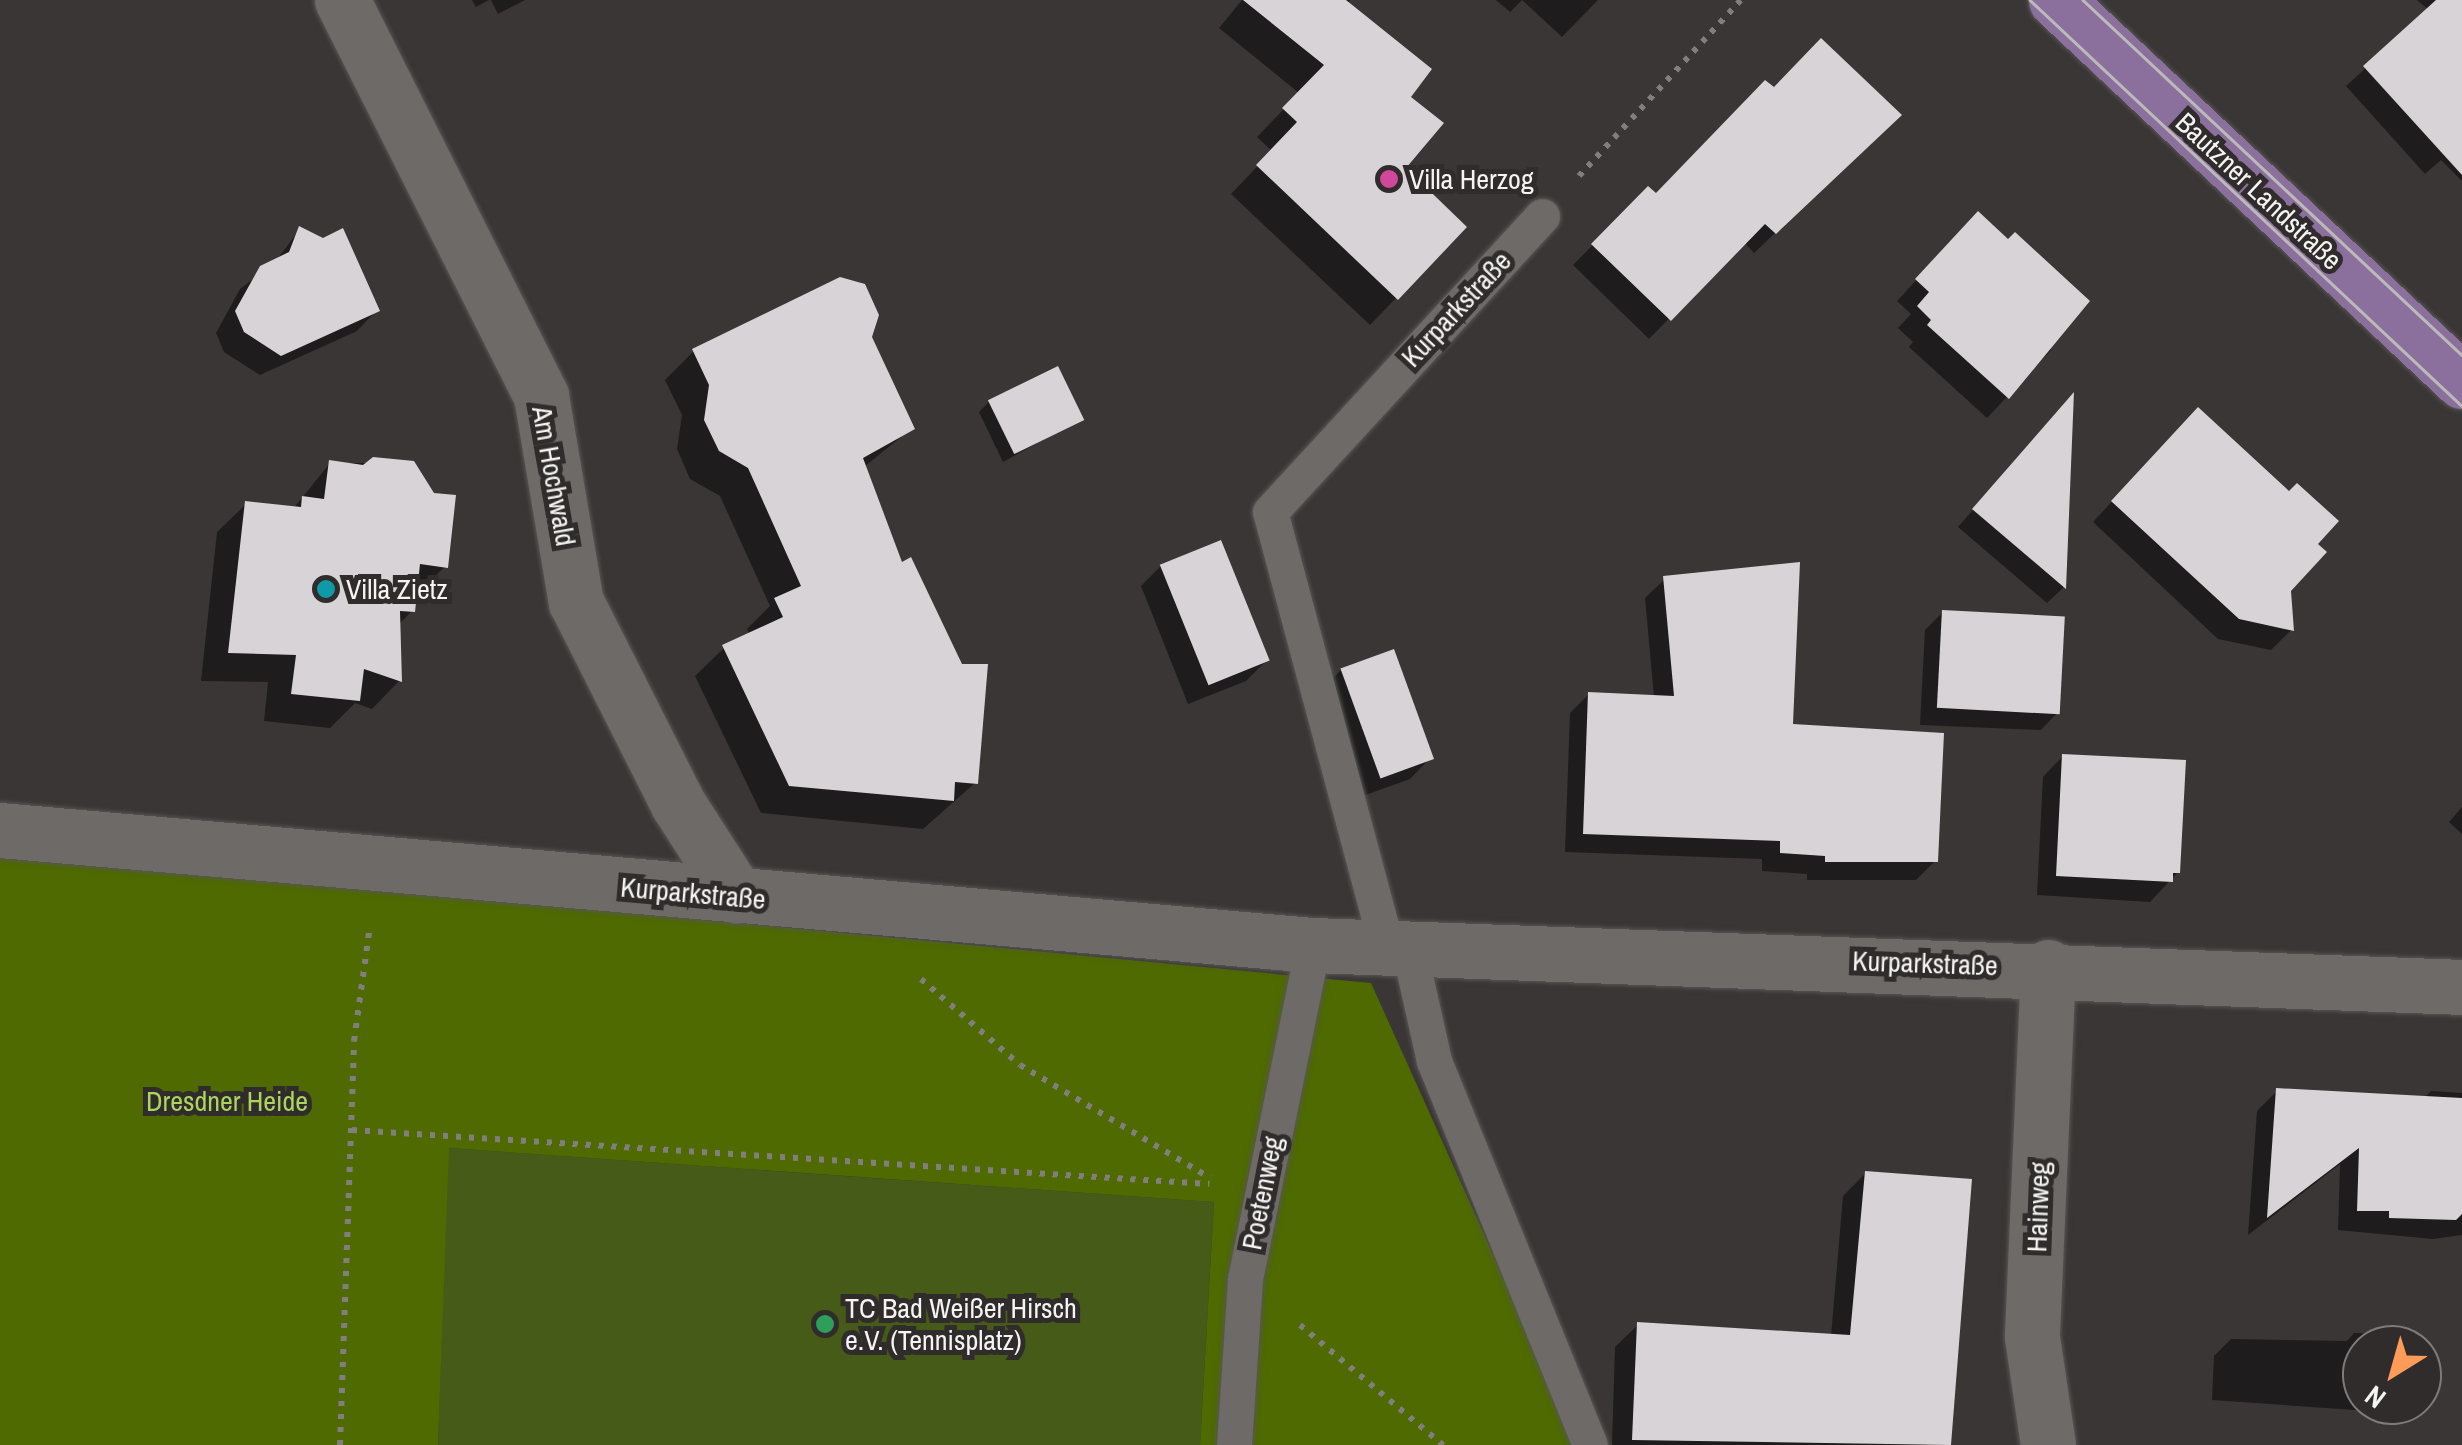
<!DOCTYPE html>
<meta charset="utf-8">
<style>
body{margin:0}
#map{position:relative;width:2462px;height:1445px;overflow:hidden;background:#393635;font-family:"Archivo Narrow",sans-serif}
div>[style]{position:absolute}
.green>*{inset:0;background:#465b17}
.forest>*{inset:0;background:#4e6a00}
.shadow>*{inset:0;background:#0007}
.building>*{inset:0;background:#d7d3d6;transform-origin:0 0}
.path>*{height:6px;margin-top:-3px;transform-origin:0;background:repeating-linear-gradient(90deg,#817e7d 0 5px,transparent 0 13px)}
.roads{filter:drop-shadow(0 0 2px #575554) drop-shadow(0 0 2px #575554)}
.lane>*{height:35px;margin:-17.5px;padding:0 17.5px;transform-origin:17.5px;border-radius:17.5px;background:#6d6a68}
.street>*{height:55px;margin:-27.5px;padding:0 27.5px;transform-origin:27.5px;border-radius:27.5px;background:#6d6a68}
.primary>*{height:55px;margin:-27.5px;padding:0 27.5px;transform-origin:27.5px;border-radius:27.5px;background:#8b709d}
.tram>*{height:2.5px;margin:-1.25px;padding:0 1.25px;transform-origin:1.25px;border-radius:1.25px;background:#bcbab9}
.dots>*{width:28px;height:28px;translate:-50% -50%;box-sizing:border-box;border:5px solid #2f2c2b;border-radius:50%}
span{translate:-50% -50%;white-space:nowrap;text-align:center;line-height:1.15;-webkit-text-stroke:10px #2f2c2b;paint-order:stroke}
.poi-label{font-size:28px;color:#f5f3f3}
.left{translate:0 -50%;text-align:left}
.street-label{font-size:28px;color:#f5f3f3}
.park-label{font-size:28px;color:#acd55e}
.north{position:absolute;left:2342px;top:1325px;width:100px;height:100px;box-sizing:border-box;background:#2f2c2b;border:2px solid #7e7c7b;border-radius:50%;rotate:217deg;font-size:28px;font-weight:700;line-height:40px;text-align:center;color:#f5f3f3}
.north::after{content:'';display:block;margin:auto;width:35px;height:45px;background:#fe9b58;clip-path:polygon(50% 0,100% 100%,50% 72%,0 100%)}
</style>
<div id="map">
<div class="green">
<i style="clip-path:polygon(448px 1148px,1214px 1202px,1200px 1445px,438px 1445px)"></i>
</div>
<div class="forest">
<i style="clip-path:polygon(0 853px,1371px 983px,1579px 1445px,1200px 1445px,1214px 1202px,449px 1148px,438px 1445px,0 1445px)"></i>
</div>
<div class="shadow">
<i style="clip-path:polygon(472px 0,489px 0,476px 7px)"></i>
<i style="clip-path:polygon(491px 0,525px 0,498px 14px)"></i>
<i style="clip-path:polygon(1242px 0,1350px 0,1347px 4px,1407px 97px,1396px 298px,1370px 325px,1231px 194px,1272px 151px,1257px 137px,1299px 93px,1219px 28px)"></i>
<i style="clip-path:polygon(1496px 0,1598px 0,1562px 37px,1522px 0,1510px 12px)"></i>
<i style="clip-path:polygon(2417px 0,2462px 0,2462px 181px,2441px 160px,2425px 174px,2346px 86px,2429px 10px)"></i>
<i style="clip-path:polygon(1774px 90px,1878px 135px,1754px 253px,1744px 242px,1649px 339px,1573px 265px,1636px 201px,1657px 218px)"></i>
<i style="clip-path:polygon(300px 229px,377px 310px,357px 331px,260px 375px,224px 352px,216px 333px,240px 289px,275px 262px)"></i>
<i style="clip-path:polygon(1958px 235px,2008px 242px,2051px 350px,1987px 418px,1909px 347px,1913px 342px,1898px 328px,1911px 314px,1897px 301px)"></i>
<i style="clip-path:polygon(869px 337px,912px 428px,864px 467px,975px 783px,923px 829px,761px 813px,695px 676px,724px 648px,750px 635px,747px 629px,770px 606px,720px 496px,690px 479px,677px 449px,682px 415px,665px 380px,694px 351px)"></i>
<i style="clip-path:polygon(2071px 398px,2063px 588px,2047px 603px,1958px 527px)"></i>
<i style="clip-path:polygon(989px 402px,1081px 419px,1003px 462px,979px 412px)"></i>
<i style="clip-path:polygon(2178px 430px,2314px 544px,2288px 590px,2291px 630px,2271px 650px,2218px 639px,2093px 522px)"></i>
<i style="clip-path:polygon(330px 463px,412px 463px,446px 566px,414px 595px,412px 611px,398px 625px,400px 680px,372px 709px,355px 703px,330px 728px,264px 721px,268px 682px,201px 681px,217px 532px,246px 504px,293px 509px)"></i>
<i style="clip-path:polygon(1161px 566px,1266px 661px,1246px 681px,1188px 704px,1141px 586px)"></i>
<i style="clip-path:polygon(1665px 579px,1790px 726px,1935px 861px,1916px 880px,1807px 880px,1807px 874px,1762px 871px,1762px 859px,1565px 852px,1570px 713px,1589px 694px,1654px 697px,1645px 598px)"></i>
<i style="clip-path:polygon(1943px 612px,2058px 712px,2041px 730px,1920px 725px,1925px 630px)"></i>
<i style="clip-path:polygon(1342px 669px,1430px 758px,1410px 779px,1360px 797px,1322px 690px)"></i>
<i style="clip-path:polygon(2063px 756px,2178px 872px,2150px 902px,2037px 895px,2043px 777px)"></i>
<i style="clip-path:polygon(2462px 807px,2462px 834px,2449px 822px)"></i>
<i style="clip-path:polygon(2277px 1091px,2424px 1098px,2431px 1091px,2462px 1093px,2462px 1235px,2433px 1239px,2338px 1230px,2340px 1164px,2248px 1235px,2257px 1111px)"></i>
<i style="clip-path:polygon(1866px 1173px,1929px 1411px,1926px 1445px,1612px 1445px,1615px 1347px,1638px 1325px,1831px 1336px,1843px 1196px)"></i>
<i style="clip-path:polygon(2354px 1333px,2419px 1335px,2418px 1345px,2362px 1345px,2362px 1405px,2406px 1405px,2397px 1413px,2212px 1400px,2214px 1356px,2231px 1339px,2347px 1341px)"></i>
</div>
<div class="building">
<i style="clip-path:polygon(1243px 0,1346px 0,1432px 69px,1411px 97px,1444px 123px,1406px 168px,1467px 227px,1398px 300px,1256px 165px,1297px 122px,1282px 108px,1324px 65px)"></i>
<i style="clip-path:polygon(2436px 0,2462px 0,2462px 175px,2363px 66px)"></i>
<i style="clip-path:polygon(1821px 38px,1902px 115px,1776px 234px,1765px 224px,1671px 321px,1591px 244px,1648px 186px,1656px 193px,1765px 80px,1774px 87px)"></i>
<i style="clip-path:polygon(1978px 211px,2008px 239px,2015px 232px,2090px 301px,2009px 399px,1927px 325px,1931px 320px,1917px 306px,1929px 292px,1915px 279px)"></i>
<i style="clip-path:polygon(299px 226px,323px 238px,343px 228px,380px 311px,281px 356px,244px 332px,235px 311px,260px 266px,289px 252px)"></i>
<i style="clip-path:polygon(840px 277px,865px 284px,879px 315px,872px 337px,915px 429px,863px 458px,902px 562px,911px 557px,962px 664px,988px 664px,978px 784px,955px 782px,954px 801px,789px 786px,722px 645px,783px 617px,774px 598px,801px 586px,748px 468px,719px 451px,704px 420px,709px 385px,692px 349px)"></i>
<i style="left:1058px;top:366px;width:60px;height:78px;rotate:64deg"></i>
<i style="clip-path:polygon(2074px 392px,2066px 589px,1972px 509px)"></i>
<i style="clip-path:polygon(2198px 407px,2289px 491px,2297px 483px,2339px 521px,2318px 544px,2327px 552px,2291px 591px,2294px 631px,2239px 619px,2111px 501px)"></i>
<i style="clip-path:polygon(373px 457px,414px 461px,434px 493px,456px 495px,448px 568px,420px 564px,415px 612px,400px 611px,402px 682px,364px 669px,360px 701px,291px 694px,296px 655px,228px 653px,245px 501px,301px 507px,302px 496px,324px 499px,329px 460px,363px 465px)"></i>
<i style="left:1221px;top:540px;width:130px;height:66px;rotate:68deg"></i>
<i style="clip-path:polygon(1800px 562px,1793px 724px,1944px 733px,1938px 862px,1825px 862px,1825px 856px,1780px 853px,1780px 841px,1583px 834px,1588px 692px,1674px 696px,1663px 576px)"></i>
<i style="left:1942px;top:610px;width:123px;height:98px;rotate:3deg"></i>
<i style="left:1394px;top:649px;width:117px;height:57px;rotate:70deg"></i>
<i style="clip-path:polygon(2062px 754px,2186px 760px,2180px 873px,2173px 873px,2173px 882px,2056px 876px)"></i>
<i style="clip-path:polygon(2276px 1088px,2462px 1098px,2462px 1214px,2456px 1220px,2389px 1218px,2389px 1211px,2357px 1211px,2359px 1148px,2267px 1218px)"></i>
<i style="clip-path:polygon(1865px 1171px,1972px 1179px,1951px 1445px,1632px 1440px,1637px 1322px,1850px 1335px)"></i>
</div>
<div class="path">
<i style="left:1579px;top:176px;width:239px;rotate:-47.4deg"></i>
<i style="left:921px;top:979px;width:131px;rotate:41deg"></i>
<i style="left:1020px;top:1065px;width:221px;rotate:30.7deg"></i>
<i style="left:352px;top:1130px;width:859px;rotate:3.61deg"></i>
<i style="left:1300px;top:1325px;width:187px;rotate:40deg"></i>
<i style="left:340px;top:1445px;width:404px;rotate:-88deg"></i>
<i style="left:354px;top:1041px;width:116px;rotate:-82.1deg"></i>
</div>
<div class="roads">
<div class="lane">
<i style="left:1387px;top:948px;width:451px;rotate:-105deg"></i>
<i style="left:1270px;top:512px;width:402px;rotate:-47.4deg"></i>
<i style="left:1409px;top:949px;width:115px;rotate:77.4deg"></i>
<i style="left:1434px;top:1061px;width:414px;rotate:67.9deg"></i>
<i style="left:1234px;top:1445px;width:166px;rotate:-86.2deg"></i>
<i style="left:1245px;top:1279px;width:341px;rotate:-78.5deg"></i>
</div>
<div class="street">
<i style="left:342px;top:0;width:443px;rotate:63.3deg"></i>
<i style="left:541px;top:396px;width:209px;rotate:80.4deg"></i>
<i style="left:576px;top:602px;width:226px;rotate:63.2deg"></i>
<i style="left:678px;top:804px;width:109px;rotate:57.3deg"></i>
<i style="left:0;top:830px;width:1318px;rotate:5.01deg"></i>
<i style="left:1313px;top:945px;width:1150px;rotate:2.09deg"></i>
<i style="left:2048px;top:967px;width:370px;rotate:92.5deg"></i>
<i style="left:2032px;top:1337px;width:109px;rotate:81.6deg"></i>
</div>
<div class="primary">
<i style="left:2056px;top:0;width:557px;rotate:43.18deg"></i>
</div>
</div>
<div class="tram">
<i style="left:2030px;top:0;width:593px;rotate:43.22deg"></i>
<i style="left:2083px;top:0;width:519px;rotate:43.13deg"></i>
</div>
<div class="dots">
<i style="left:1389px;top:179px;background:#d1479c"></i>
<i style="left:326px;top:589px;background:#0f9aa8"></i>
<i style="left:825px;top:1324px;background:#2e9e5b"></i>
</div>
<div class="poi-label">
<span class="left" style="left:1409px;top:179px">Villa Herzog</span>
<span class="left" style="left:346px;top:589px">Villa Zietz</span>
<span class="left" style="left:845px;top:1324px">TC Bad Weißer Hirsch<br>e.V. (Tennisplatz)</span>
</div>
<div class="street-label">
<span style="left:2259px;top:191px;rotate:43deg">Bautzner Landstraße</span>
<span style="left:1456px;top:309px;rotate:-47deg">Kurparkstraße</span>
<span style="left:554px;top:476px;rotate:80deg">Am Hochwald</span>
<span style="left:693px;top:893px;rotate:5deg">Kurparkstraße</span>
<span style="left:1925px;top:963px;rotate:2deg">Kurparkstraße</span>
<span style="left:1262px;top:1193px;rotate:-79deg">Poetenweg</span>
<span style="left:2038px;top:1207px;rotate:-88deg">Hainweg</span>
</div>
<div class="park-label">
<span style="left:227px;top:1101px">Dresdner Heide</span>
</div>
<div class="north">N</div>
</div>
